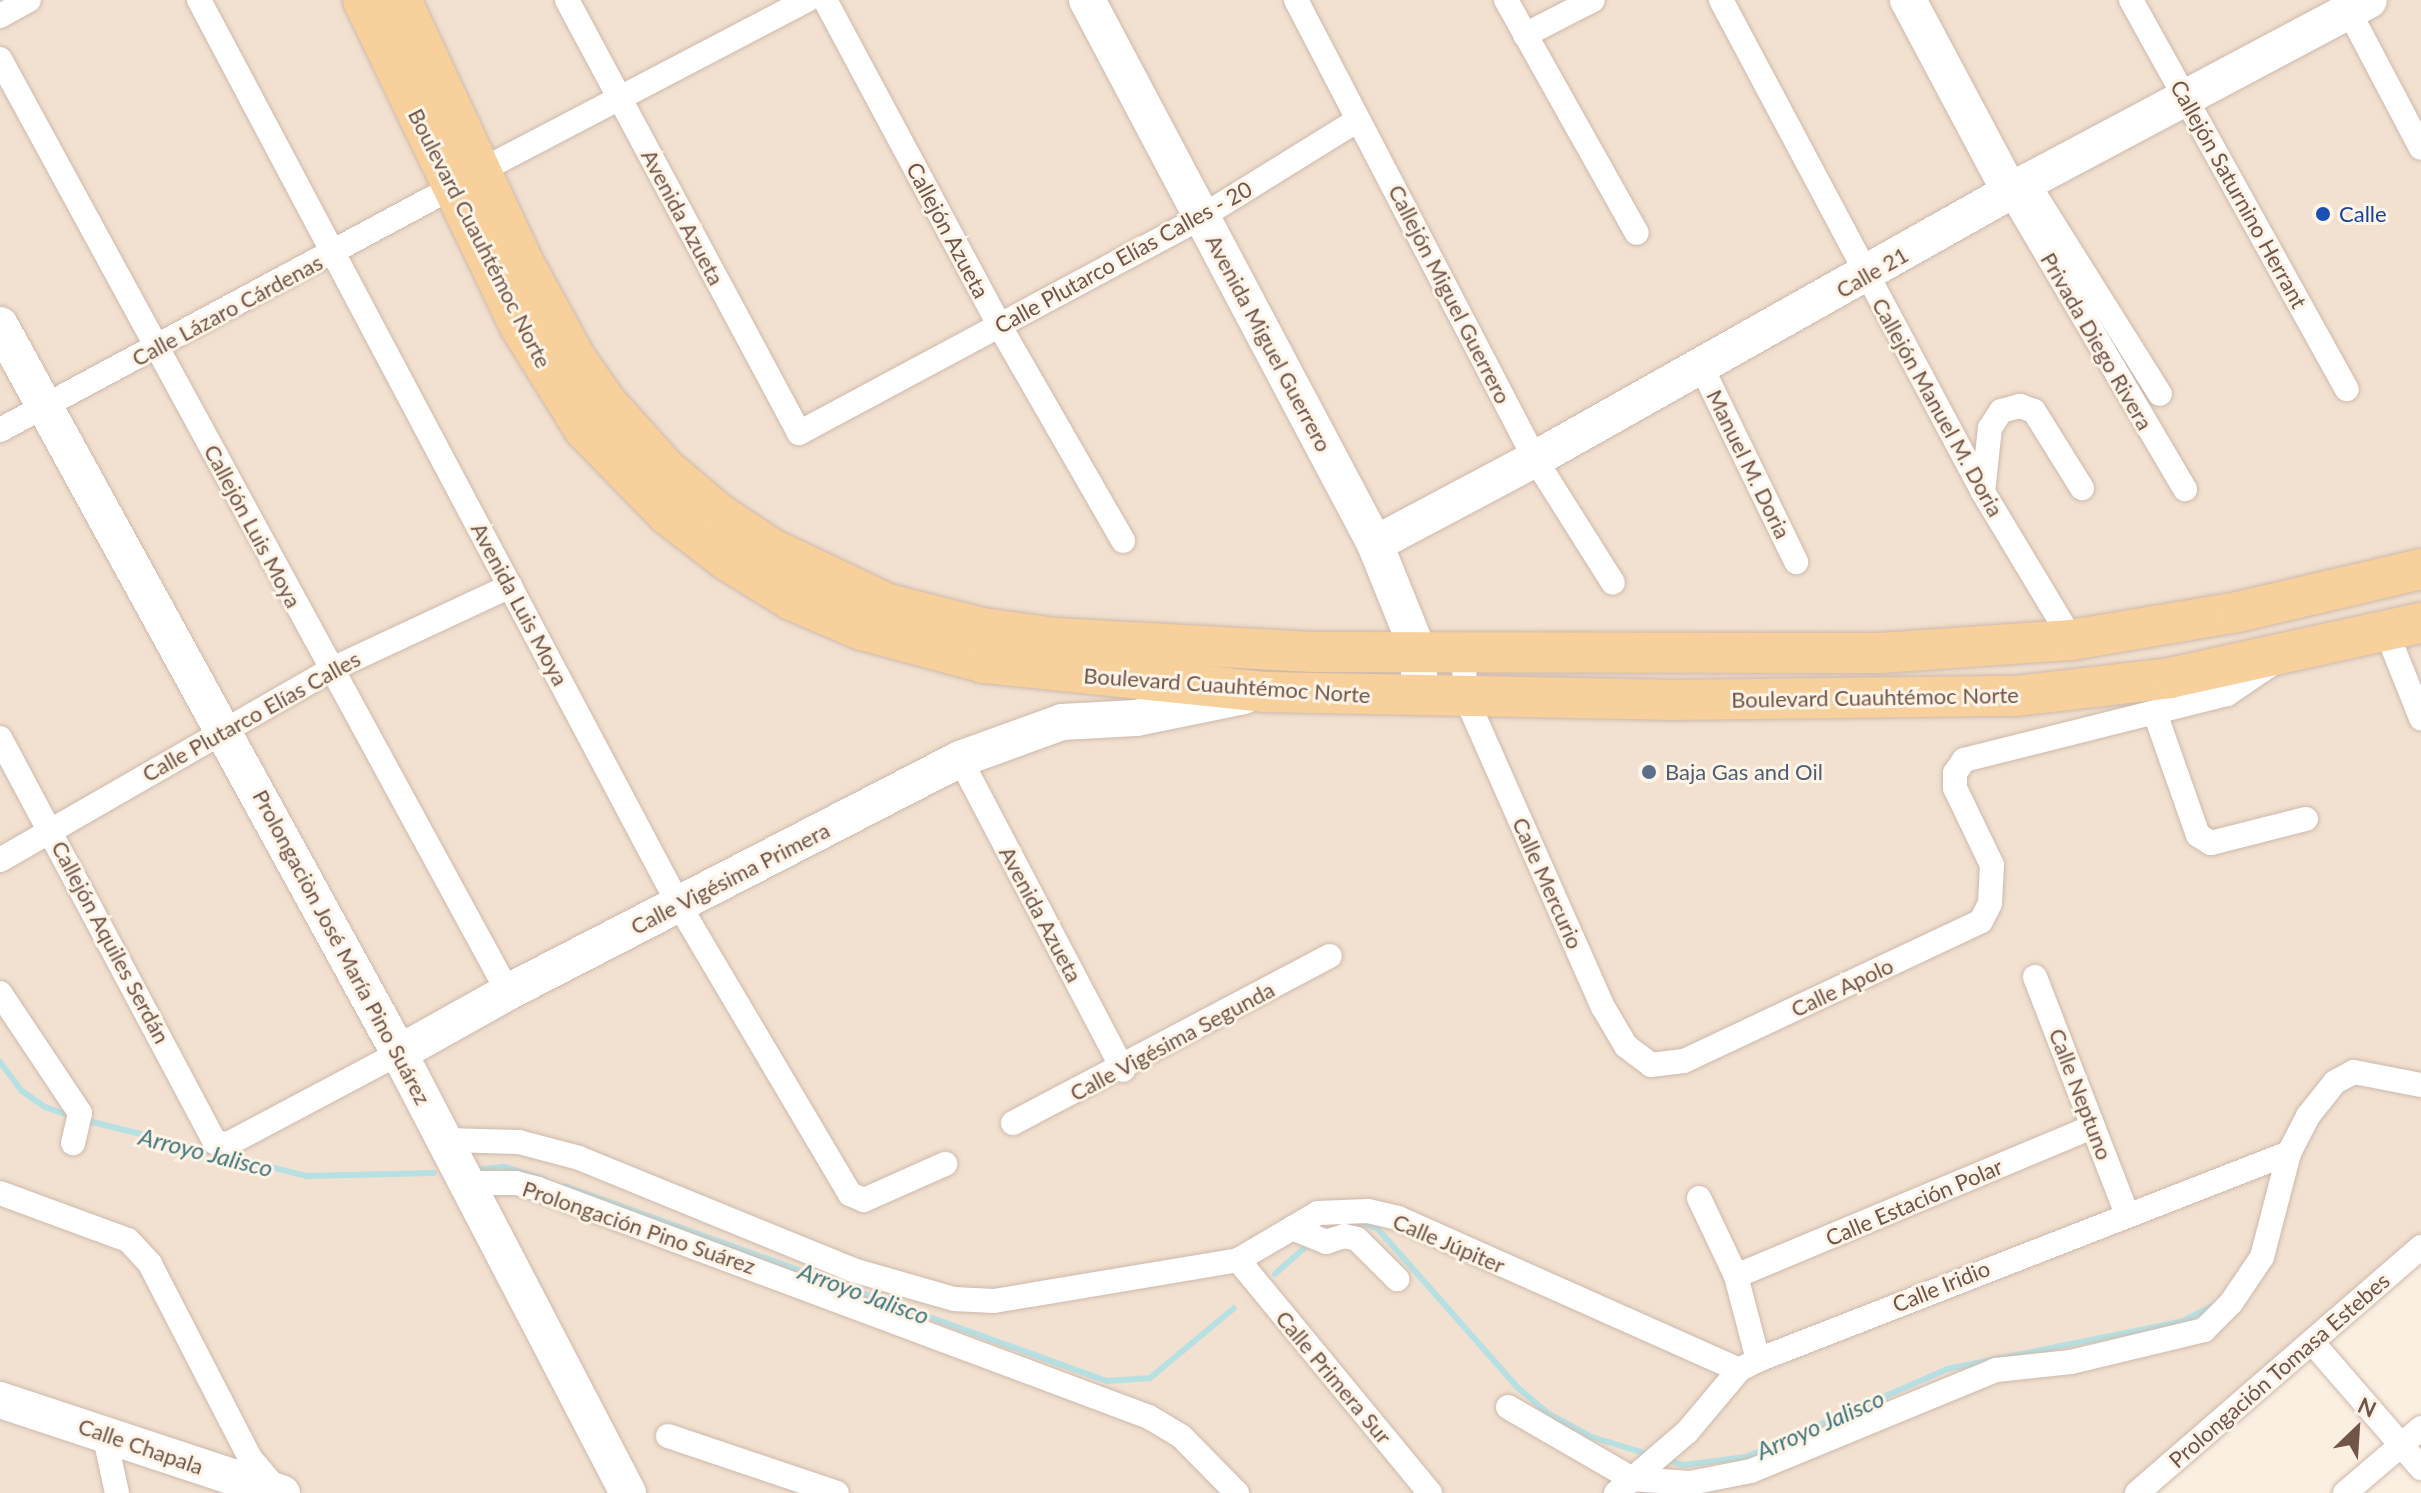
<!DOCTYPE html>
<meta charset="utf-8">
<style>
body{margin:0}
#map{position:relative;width:2421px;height:1493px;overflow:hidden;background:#fbefe1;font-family:Lato,sans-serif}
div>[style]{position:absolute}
.residential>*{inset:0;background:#f2e1d0}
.stream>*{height:6px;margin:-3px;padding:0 3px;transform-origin:3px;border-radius:3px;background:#b7e0e3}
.roads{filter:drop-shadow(0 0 2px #ceb9ac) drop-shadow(0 0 2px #ceb9ac)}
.street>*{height:24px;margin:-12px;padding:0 12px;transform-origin:12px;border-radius:12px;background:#fff}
.secondary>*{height:36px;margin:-18px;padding:0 18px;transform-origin:18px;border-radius:18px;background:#fff}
.primary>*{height:40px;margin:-20px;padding:0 20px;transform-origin:20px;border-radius:20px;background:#f7d09c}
.dots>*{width:22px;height:22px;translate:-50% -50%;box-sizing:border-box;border:4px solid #fef4e7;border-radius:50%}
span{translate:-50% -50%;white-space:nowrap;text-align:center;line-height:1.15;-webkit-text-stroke:6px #fef4e7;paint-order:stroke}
.street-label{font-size:22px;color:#715549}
.transit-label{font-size:22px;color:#164399}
.left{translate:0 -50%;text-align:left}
.service-label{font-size:22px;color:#4e5e75}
.water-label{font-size:24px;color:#41777d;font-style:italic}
.north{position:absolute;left:2317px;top:1389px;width:80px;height:80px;-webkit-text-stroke:6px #fef4e7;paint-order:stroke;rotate:25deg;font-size:22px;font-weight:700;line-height:32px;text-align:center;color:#715549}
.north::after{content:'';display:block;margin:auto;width:28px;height:36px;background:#715549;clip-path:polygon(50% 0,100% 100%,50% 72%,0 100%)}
</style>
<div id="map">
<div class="residential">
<i style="clip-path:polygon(0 0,2421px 0,2421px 1253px,2139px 1493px,0 1493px)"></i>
</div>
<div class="stream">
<i style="left:0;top:1062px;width:36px;rotate:53deg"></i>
<i style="left:22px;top:1091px;width:28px;rotate:35deg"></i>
<i style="left:45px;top:1107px;width:31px;rotate:19deg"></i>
<i style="left:85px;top:1120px;width:228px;rotate:14.2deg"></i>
<i style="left:306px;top:1176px;width:128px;rotate:-1.3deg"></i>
<i style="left:474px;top:1170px;width:31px;rotate:-6deg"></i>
<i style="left:505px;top:1167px;width:41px;rotate:17.1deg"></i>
<i style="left:565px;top:1186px;width:576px;rotate:19.79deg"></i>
<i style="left:1107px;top:1381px;width:43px;rotate:-4deg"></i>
<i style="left:1150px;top:1378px;width:109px;rotate:-39.8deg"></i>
<i style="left:1358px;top:1222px;width:20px;rotate:18deg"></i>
<i style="left:1377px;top:1228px;width:212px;rotate:48.6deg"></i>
<i style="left:1517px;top:1387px;width:42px;rotate:40.2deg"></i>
<i style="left:1549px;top:1414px;width:49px;rotate:28.1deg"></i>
<i style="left:1592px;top:1437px;width:62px;rotate:17deg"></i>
<i style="left:1275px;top:1274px;width:47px;rotate:-41.5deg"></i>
<i style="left:1666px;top:1460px;width:18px;rotate:16deg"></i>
<i style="left:1683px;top:1465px;width:64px;rotate:-7.2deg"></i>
<i style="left:1746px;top:1457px;width:219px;rotate:-23.6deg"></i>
<i style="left:1947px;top:1369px;width:239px;rotate:-11.4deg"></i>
<i style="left:2181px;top:1322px;width:37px;rotate:-27deg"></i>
</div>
<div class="roads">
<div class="street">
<i style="left:199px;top:0;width:1024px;rotate:62.06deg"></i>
<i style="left:679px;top:905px;width:336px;rotate:59.4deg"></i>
<i style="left:850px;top:1194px;width:15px;rotate:23deg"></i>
<i style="left:864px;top:1200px;width:89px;rotate:-24deg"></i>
<i style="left:567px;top:0;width:491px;rotate:61.8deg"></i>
<i style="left:799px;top:433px;width:459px;rotate:-28.2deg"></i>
<i style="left:1203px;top:216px;width:182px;rotate:-31.8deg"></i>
<i style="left:825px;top:0;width:369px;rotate:61.8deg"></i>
<i style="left:999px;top:325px;width:249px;rotate:60.1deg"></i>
<i style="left:1296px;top:0;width:517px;rotate:62.49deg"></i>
<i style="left:1535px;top:459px;width:146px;rotate:57.8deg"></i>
<i style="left:1506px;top:0;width:267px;rotate:60.7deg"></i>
<i style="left:1721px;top:0;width:557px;rotate:61.96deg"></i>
<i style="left:1983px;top:492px;width:173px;rotate:59deg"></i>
<i style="left:2131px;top:0;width:445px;rotate:61deg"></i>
<i style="left:2343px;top:0;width:167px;rotate:62.2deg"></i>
<i style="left:0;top:16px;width:33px;rotate:-29deg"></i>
<i style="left:1525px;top:35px;width:76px;rotate:-27.2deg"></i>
<i style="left:0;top:59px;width:1062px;rotate:61.43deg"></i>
<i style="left:482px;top:170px;width:367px;rotate:-27.6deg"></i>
<i style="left:2027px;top:182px;width:250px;rotate:57.9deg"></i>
<i style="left:2010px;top:192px;width:345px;rotate:59.5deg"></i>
<i style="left:1701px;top:366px;width:218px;rotate:64.1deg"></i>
<i style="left:0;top:430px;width:514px;rotate:-28.21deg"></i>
<i style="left:1983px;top:492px;width:64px;rotate:-83.8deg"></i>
<i style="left:1990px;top:428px;width:20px;rotate:-57deg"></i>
<i style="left:2001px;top:411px;width:20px;rotate:-15deg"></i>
<i style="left:2020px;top:406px;width:15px;rotate:20deg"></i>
<i style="left:2034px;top:411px;width:91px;rotate:58.1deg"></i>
<i style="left:2387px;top:633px;width:92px;rotate:68.2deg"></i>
<i style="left:1463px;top:654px;width:44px;rotate:86.1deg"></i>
<i style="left:1466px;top:698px;width:338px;rotate:66.1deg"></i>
<i style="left:1603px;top:1007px;width:45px;rotate:59.5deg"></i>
<i style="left:1626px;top:1046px;width:31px;rotate:37deg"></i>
<i style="left:1651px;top:1065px;width:33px;rotate:-7deg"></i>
<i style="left:1684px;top:1061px;width:328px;rotate:-25.2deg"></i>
<i style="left:1981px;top:921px;width:20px;rotate:-63deg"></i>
<i style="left:1990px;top:903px;width:38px;rotate:-87deg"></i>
<i style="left:1992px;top:865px;width:85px;rotate:-115.7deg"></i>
<i style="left:1955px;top:788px;width:15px;rotate:-90deg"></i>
<i style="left:1955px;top:773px;width:16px;rotate:-55deg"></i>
<i style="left:1964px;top:760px;width:271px;rotate:-14.1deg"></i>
<i style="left:2227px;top:694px;width:59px;rotate:-34deg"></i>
<i style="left:2155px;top:713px;width:129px;rotate:70.6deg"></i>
<i style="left:2198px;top:835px;width:15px;rotate:32deg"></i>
<i style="left:2211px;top:843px;width:98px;rotate:-14.2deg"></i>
<i style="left:0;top:738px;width:458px;rotate:62deg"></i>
<i style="left:215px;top:1142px;width:13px;rotate:9deg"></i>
<i style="left:228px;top:1144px;width:194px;rotate:-28deg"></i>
<i style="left:960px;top:759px;width:351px;rotate:62.3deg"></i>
<i style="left:0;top:860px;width:381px;rotate:-29.9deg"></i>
<i style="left:330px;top:670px;width:199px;rotate:-25deg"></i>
<i style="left:2035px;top:977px;width:252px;rotate:68.8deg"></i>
<i style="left:0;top:993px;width:144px;rotate:56.3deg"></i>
<i style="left:80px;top:1113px;width:31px;rotate:103deg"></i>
<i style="left:1013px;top:1123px;width:358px;rotate:-27.8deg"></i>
<i style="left:446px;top:1140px;width:73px;rotate:1.6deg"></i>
<i style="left:519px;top:1142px;width:62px;rotate:14.9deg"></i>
<i style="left:579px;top:1158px;width:296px;rotate:22.2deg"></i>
<i style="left:853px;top:1270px;width:105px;rotate:16deg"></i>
<i style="left:954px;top:1299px;width:40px;rotate:2.9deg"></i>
<i style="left:994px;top:1301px;width:247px;rotate:-9.5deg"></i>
<i style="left:1238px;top:1260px;width:93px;rotate:-30.4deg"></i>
<i style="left:1318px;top:1213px;width:50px;rotate:-2.3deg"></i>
<i style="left:1368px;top:1211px;width:31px;rotate:13deg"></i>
<i style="left:1398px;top:1218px;width:373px;rotate:24deg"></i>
<i style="left:466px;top:1183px;width:50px"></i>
<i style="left:516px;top:1183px;width:23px;rotate:15deg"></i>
<i style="left:538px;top:1189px;width:652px;rotate:20.46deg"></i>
<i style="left:1149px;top:1417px;width:37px;rotate:31deg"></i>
<i style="left:1181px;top:1436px;width:80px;rotate:45.5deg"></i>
<i style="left:0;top:1193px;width:136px;rotate:20.2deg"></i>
<i style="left:128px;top:1240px;width:33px;rotate:47deg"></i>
<i style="left:150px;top:1264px;width:218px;rotate:62.7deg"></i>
<i style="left:250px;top:1458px;width:42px;rotate:49.8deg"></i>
<i style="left:1699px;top:1198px;width:86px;rotate:64.6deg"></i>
<i style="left:1736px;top:1276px;width:87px;rotate:75.3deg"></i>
<i style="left:1292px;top:1228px;width:37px;rotate:22deg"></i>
<i style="left:1326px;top:1242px;width:19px;rotate:-18deg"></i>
<i style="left:1344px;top:1236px;width:13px;rotate:13deg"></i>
<i style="left:1357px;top:1239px;width:57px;rotate:45deg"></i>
<i style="left:1238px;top:1260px;width:302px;rotate:50.5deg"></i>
<i style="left:1736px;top:1276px;width:387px;rotate:-22.7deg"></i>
<i style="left:2312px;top:1342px;width:167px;rotate:49.1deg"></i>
<i style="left:1508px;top:1407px;width:143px;rotate:30.1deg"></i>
<i style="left:1632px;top:1479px;width:58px;rotate:3.9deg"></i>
<i style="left:1690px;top:1483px;width:62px;rotate:-11.1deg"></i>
<i style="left:1751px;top:1471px;width:265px;rotate:-22.4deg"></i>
<i style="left:1996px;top:1370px;width:75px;rotate:-6.1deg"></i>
<i style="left:2071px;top:1362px;width:137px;rotate:-13.5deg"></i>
<i style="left:2204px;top:1330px;width:38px;rotate:-45deg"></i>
<i style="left:2231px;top:1303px;width:55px;rotate:-56deg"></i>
<i style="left:2262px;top:1257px;width:107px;rotate:-75.4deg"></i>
<i style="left:2289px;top:1153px;width:42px;rotate:-62.8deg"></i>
<i style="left:2308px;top:1116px;width:43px;rotate:-51.5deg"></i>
<i style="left:2335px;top:1082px;width:21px;rotate:-28deg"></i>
<i style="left:2354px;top:1072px;width:68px;rotate:11deg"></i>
<i style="left:104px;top:1433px;width:61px;rotate:77.8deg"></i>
<i style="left:668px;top:1436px;width:178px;rotate:18.6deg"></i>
<i style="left:1616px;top:1493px;width:94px;rotate:-40.7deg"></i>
<i style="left:1687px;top:1432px;width:81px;rotate:-50deg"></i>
<i style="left:1739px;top:1370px;width:21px;rotate:-28deg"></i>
<i style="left:1758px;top:1360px;width:570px;rotate:-21.3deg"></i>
<i style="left:2137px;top:1493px;width:376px;rotate:-40.9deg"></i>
<i style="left:2345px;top:1493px;width:100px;rotate:-40.5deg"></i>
</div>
<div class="secondary">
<i style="left:1087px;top:0;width:616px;rotate:62.1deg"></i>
<i style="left:1375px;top:544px;width:118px;rotate:68deg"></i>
<i style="left:1419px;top:653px;width:44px;rotate:90deg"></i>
<i style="left:1908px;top:0;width:217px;rotate:62deg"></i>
<i style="left:0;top:325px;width:830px;rotate:61.27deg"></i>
<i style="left:399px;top:1053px;width:496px;rotate:62.5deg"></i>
<i style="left:1375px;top:544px;width:181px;rotate:-28deg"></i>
<i style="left:1535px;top:459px;width:565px;rotate:-29.38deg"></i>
<i style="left:2027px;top:182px;width:387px;rotate:-28deg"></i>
<i style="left:399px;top:1053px;width:125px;rotate:-29.2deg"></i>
<i style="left:508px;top:992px;width:509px;rotate:-27.27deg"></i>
<i style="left:960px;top:759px;width:109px;rotate:-19.9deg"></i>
<i style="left:1062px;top:722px;width:74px;rotate:-3.1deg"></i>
<i style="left:1136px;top:718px;width:110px;rotate:-11.5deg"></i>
<i style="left:0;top:1400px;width:297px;rotate:18.3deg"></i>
</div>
<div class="primary">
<i style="left:363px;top:0;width:364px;rotate:64.3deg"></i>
<i style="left:521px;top:328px;width:119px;rotate:58deg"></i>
<i style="left:584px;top:429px;width:120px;rotate:45.7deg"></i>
<i style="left:668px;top:515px;width:72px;rotate:37.7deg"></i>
<i style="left:725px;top:559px;width:78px;rotate:31.8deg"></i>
<i style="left:791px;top:600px;width:77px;rotate:22.9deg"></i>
<i style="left:862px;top:630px;width:126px;rotate:15.1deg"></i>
<i style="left:984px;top:663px;width:283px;rotate:5.9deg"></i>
<i style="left:1266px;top:692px;width:401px;rotate:1.1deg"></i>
<i style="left:1667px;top:700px;width:348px;rotate:-0.7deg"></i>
<i style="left:2015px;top:696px;width:156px;rotate:-6.6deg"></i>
<i style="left:2170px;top:678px;width:257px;rotate:-12.4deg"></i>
<i style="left:401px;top:0;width:287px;rotate:65deg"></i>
<i style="left:522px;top:260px;width:113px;rotate:61.4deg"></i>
<i style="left:576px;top:359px;width:52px;rotate:55.1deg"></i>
<i style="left:606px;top:402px;width:90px;rotate:48.2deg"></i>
<i style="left:666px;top:469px;width:70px;rotate:40.3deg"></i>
<i style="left:719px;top:514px;width:64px;rotate:33.4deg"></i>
<i style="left:772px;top:549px;width:128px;rotate:25.4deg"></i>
<i style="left:888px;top:604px;width:97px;rotate:14.3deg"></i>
<i style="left:982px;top:628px;width:74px;rotate:7.8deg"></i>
<i style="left:1055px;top:638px;width:258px;rotate:3.1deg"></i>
<i style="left:1313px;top:652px;width:567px;rotate:0.1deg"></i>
<i style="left:1880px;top:653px;width:192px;rotate:-3.9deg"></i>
<i style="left:2072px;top:640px;width:168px;rotate:-9.6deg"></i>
<i style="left:2238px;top:612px;width:188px;rotate:-13.2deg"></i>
</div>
</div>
<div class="dots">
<i style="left:2323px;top:214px;background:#1a4fb4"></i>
<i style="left:1649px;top:772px;background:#5c6f8a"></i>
</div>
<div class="street-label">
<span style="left:2239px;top:194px;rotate:61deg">Callejón Saturnino Herrant</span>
<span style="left:683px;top:217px;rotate:62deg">Avenida Azueta</span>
<span style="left:948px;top:230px;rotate:62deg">Callejón Azueta</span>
<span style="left:480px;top:238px;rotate:63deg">Boulevard Cuauhtémoc Norte</span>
<span style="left:1123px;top:257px;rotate:-29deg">Calle Plutarco Elías Calles - 20</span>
<span style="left:1872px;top:272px;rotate:-30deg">Calle 21</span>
<span style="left:1450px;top:294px;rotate:63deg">Callejón Miguel Guerrero</span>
<span style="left:227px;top:310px;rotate:-28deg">Calle Lázaro Cárdenas</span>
<span style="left:2097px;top:341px;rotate:60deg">Privada Diego Rivera</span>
<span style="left:1269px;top:343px;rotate:62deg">Avenida Miguel Guerrero</span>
<span style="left:1938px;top:407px;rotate:61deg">Callejón Manuel M. Doria</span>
<span style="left:1749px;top:464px;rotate:64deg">Manuel M. Doria</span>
<span style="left:253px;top:526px;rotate:62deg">Callejón Luis Moya</span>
<span style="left:520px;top:604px;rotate:62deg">Avenida Luis Moya</span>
<span style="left:1227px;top:685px;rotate:4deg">Boulevard Cuauhtémoc Norte</span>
<span style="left:1875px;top:697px;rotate:-1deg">Boulevard Cuauhtémoc Norte</span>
<span style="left:251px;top:716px;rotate:-29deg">Calle Plutarco Elías Calles</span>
<span style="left:730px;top:878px;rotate:-27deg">Calle Vigésima Primera</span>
<span style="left:1548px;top:883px;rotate:66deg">Calle Mercurio</span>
<span style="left:1041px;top:914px;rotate:62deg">Avenida Azueta</span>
<span style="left:111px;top:942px;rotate:62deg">Callejón Aquiles Serdán</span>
<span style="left:342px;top:947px;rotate:62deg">Prolongaciòn José María Pino Suárez</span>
<span style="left:1842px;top:987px;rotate:-25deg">Calle Apolo</span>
<span style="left:1172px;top:1041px;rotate:-28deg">Calle Vigésima Segunda</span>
<span style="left:2081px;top:1094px;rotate:69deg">Calle Neptuno</span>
<span style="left:1914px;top:1202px;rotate:-23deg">Calle Estación Polar</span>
<span style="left:639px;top:1227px;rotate:19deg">Prolongación Pino Suárez</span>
<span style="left:1449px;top:1243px;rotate:23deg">Calle Júpiter</span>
<span style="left:1941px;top:1286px;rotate:-22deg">Calle Iridio</span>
<span style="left:2279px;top:1370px;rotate:-41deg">Prolongación Tomasa Estebes</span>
<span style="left:1334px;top:1377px;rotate:50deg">Calle Primera Sur</span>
<span style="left:141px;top:1446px;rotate:19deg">Calle Chapala</span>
</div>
<div class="transit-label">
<span class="left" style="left:2339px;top:214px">Calle</span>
</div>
<div class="service-label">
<span class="left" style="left:1665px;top:772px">Baja Gas and Oil</span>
</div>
<div class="water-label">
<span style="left:206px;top:1152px;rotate:14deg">Arroyo Jalisco</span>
<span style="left:864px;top:1293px;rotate:20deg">Arroyo Jalisco</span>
<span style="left:1820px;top:1424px;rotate:-24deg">Arroyo Jalisco</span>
</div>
<div class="north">N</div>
</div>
